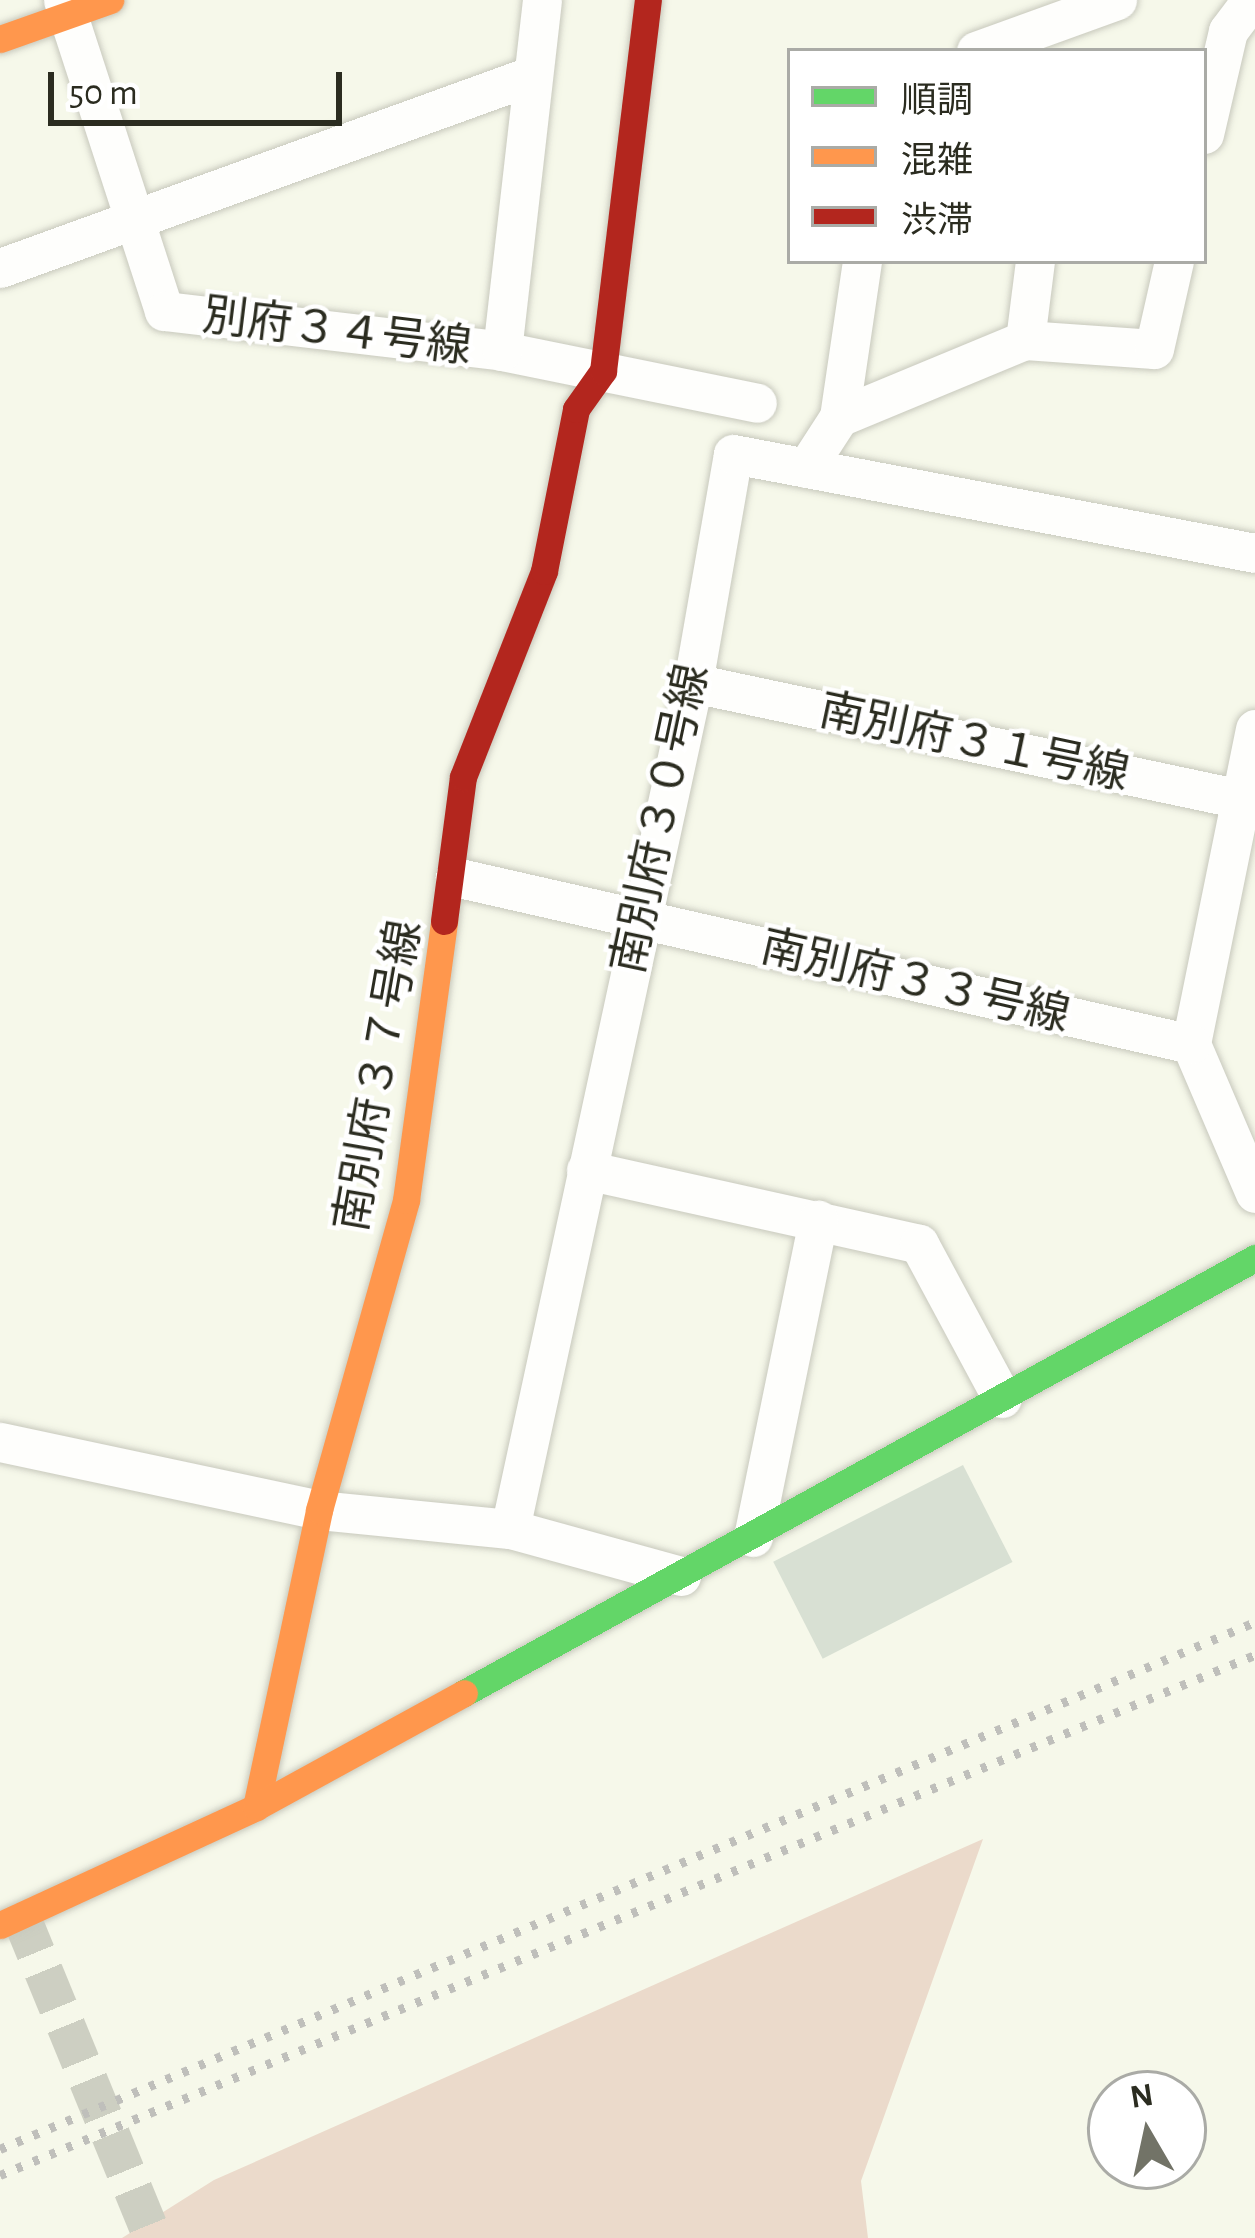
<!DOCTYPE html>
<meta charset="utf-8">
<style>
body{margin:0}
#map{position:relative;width:1255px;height:2238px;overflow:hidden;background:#f6f8ea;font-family:"Alegreya Sans","Noto Sans JP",sans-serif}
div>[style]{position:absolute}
.green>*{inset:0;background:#ebdacb}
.building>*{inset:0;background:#d8e0d3;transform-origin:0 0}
.street-tunnel>*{height:39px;margin-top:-19.5px;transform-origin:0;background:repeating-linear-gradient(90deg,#cdcfc2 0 39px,transparent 0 59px)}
.roads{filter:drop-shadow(0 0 3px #c8c9bd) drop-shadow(0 0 3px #c8c9bd)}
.street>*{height:39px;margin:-19.5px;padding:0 19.5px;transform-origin:19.5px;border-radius:19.5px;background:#fefefc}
.fast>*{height:27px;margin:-13.5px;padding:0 13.5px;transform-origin:13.5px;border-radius:13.5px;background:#63d668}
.slow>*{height:27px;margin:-13.5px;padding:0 13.5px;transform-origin:13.5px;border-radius:13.5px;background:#ff974d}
.jam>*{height:27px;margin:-13.5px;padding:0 13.5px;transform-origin:13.5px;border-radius:13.5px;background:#b3261e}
.rail>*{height:9px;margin-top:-4.5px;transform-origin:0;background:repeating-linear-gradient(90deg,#bfbfbb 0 6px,transparent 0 18px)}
span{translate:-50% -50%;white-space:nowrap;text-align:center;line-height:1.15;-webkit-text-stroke:9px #fff;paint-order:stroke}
.street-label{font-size:45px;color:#2b2c20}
.legend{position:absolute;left:787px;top:48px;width:420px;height:216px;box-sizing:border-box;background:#fff;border:3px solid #aaaba6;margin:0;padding:15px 21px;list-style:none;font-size:36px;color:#2b2c20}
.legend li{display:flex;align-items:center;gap:24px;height:60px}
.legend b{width:60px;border:3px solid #aaaba6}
.north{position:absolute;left:1087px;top:2070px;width:120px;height:120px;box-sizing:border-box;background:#fff;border:3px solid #aaaba6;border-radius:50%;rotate:351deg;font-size:33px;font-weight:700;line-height:48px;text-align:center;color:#2b2c20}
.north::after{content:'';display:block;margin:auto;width:42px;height:54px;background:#727367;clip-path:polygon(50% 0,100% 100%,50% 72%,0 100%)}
.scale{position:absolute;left:48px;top:72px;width:294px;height:54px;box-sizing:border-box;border:6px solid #2b2c20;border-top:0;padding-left:15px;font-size:36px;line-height:42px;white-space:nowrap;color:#2b2c20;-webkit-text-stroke:9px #fff;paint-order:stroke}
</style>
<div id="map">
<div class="green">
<i style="clip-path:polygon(983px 1839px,861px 2181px,868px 2238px,122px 2238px,214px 2180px)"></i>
</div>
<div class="building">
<i style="left:963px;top:1465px;width:109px;height:213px;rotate:63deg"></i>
</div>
<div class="street-tunnel">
<i style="left:21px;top:1916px;width:343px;rotate:67.7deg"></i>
</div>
<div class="roads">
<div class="street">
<i style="left:63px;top:0;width:327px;rotate:72deg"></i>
<i style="left:164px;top:311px;width:340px;rotate:6.7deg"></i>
<i style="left:502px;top:351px;width:260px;rotate:11.5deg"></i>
<i style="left:976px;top:51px;width:150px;rotate:-19.9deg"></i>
<i style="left:1204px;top:134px;width:106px;rotate:-76.9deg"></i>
<i style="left:1228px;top:31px;width:39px;rotate:-53deg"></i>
<i style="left:0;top:268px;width:564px;rotate:-19.91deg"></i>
<i style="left:1025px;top:340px;width:80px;rotate:-82.8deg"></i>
<i style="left:502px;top:351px;width:353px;rotate:-83.5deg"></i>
<i style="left:839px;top:417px;width:158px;rotate:-81.6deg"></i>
<i style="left:806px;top:468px;width:61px;rotate:-57.1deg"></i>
<i style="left:839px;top:417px;width:201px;rotate:-22.5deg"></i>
<i style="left:1025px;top:340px;width:129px;rotate:4deg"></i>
<i style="left:1154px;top:349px;width:90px;rotate:-77.2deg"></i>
<i style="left:693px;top:683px;width:574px;rotate:11.96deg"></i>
<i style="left:1255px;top:729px;width:321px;rotate:101.5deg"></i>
<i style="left:1191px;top:1044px;width:162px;rotate:66.8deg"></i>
<i style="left:455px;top:877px;width:755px;rotate:12.78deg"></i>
<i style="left:586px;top:1170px;width:341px;rotate:12.5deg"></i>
<i style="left:919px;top:1244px;width:175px;rotate:61.7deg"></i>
<i style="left:0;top:1442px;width:326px;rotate:12deg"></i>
<i style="left:319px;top:1510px;width:192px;rotate:5.7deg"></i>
<i style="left:753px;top:1537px;width:324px;rotate:-78.4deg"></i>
<i style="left:681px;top:1576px;width:177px;rotate:-164.6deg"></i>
<i style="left:510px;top:1529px;width:866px;rotate:-77.79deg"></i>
<i style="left:693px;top:683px;width:232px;rotate:-80.1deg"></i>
<i style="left:733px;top:454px;width:531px;rotate:10.74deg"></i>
</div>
<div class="fast">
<i style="left:464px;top:1693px;width:903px;rotate:-28.81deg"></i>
</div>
<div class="slow">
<i style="left:0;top:39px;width:117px;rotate:-19.5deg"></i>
<i style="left:256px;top:1807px;width:304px;rotate:-78deg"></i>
<i style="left:319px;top:1510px;width:322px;rotate:-74.3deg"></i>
<i style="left:406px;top:1200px;width:282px;rotate:-82.2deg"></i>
<i style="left:0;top:1925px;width:282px;rotate:-24.7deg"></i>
<i style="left:256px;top:1807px;width:237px;rotate:-28.7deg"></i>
</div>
<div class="jam">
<i style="left:444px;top:921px;width:145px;rotate:-82.5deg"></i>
<i style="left:463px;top:777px;width:221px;rotate:-68.5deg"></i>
<i style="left:544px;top:571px;width:165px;rotate:-78.8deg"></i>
<i style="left:576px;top:409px;width:47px;rotate:-54.6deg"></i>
<i style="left:603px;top:371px;width:374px;rotate:-83.1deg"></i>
</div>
</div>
<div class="rail">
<i style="left:0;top:2149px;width:1361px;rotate:-22.78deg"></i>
<i style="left:0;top:2175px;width:1358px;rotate:-22.51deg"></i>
</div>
<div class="street-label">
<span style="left:337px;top:332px;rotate:7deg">別府３４号線</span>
<span style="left:974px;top:743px;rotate:12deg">南別府３１号線</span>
<span style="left:661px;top:819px;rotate:-78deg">南別府３０号線</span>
<span style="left:915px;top:982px;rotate:13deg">南別府３３号線</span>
<span style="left:379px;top:1076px;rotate:-80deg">南別府３７号線</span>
</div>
<ul class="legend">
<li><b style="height:15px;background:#63d668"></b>順調</li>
<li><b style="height:15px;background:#ff974d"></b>混雑</li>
<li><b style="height:15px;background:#b3261e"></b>渋滞</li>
</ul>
<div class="north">N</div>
<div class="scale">50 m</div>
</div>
